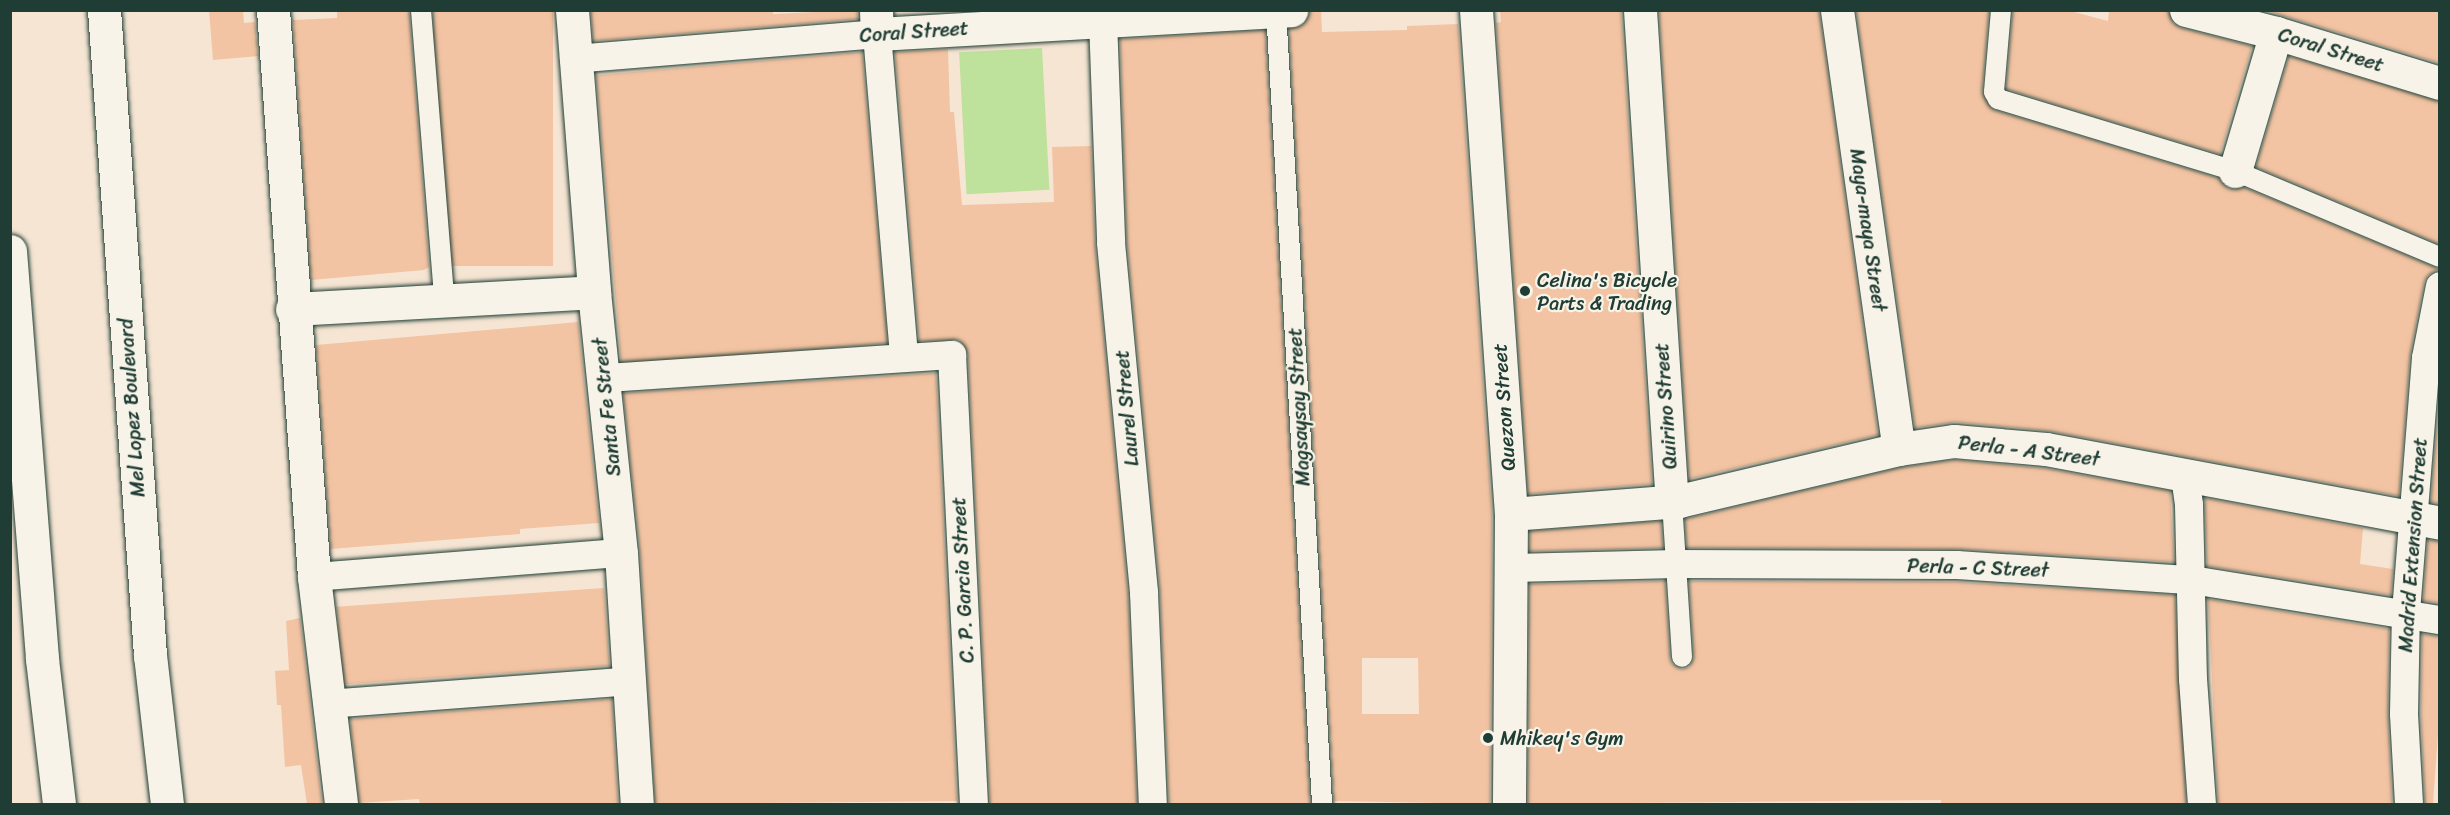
<!DOCTYPE html>
<style>
body{margin:0}
#map{position:relative;width:2450px;height:815px;overflow:hidden;background:#f6e5d3;font-family:Sriracha,sans-serif}
div>[style]{position:absolute}
.green>*{inset:0;background:#bee19b;transform-origin:0 0}
.building>*{inset:0;background:#f3c4a3;transform-origin:0 0}
.roads{filter:drop-shadow(0 0 2px #1f3d34) drop-shadow(0 0 2px #1f3d34)}
.service>*{height:20px;margin:-10px;padding:0 10px;transform-origin:10px;border-radius:10px;background:#f7f3e8}
.pedestrian>*{height:28px;margin:-14px;padding:0 14px;transform-origin:14px;border-radius:14px;background:#f7f3e8}
.minor>*{height:33px;margin:-16.5px;padding:0 16.5px;transform-origin:16.5px;border-radius:16.5px;background:#f7f3e8}
.tertiary>*{height:33px;margin:-16.5px;padding:0 16.5px;transform-origin:16.5px;border-radius:16.5px;background:#f7f3e8}
.trunk>*{height:33px;margin:-16.5px;padding:0 16.5px;transform-origin:16.5px;border-radius:16.5px;background:#f7f3e8}
.dots>*{width:16px;height:16px;translate:-50% -50%;box-sizing:border-box;border:3px solid #f7f3e8;border-radius:50%}
span{translate:-50% -50%;white-space:nowrap;text-align:center;line-height:1.15;-webkit-text-stroke:4.5px #f7f3e8;paint-order:stroke}
.street-label{font-size:20px;color:#1f3d34}
.poi-label{font-size:20px;color:#1f3d34}
.left{translate:0 -50%;text-align:left}
.frame{position:absolute;inset:0;border:12px solid #1f3d34;pointer-events:none}
</style>
<div id="map">
<div class="green">
<i style="left:1042px;top:48px;width:142px;height:83px;rotate:87deg"></i>
</div>
<div class="building">
<i style="clip-path:polygon(209px 10px,243px 10px,244px 23px,255px 22px,258px 56px,213px 60px)"></i>
<i style="clip-path:polygon(337px 10px,409px 10px,429px 267px,424px 270px,311px 280px,293px 20px,337px 18px)"></i>
<i style="left:433px;top:10px;width:120px;height:256px"></i>
<i style="clip-path:polygon(591px 10px,773px 10px,773px 14px,857px 10px,858px 19px,593px 41px)"></i>
<i style="clip-path:polygon(evenodd,1309px 10px,1321px 10px,1322px 32px,1407px 30px,1407px 26px,1458px 24px,1492px 515px,1490px 804px,1334px 801px,1289px 29px,1302px 25px,1309px 10px,1362px 658px,1418px 658px,1419px 714px,1362px 714px,1362px 658px)"></i>
<i style="clip-path:polygon(1500px 10px,1621px 10px,1652px 484px,1528px 494px,1496px 23px,1501px 22px)"></i>
<i style="clip-path:polygon(1659px 10px,1819px 10px,1878px 435px,1689px 479px)"></i>
<i style="clip-path:polygon(1856px 10px,1989px 10px,1982px 91px,1994px 110px,2218px 178px,2229px 189px,2243px 187px,2439px 269px,2428px 275px,2424px 282px,2410px 355px,2399px 496px,2049px 431px,1955px 422px,1915px 428px)"></i>
<i style="clip-path:polygon(2013px 10px,2067px 10px,2108px 21px,2109px 10px,2168px 10px,2173px 23px,2181px 28px,2252px 46px,2220px 154px,2006px 89px)"></i>
<i style="clip-path:polygon(2264px 10px,2439px 10px,2439px 63px,2281px 15px)"></i>
<i style="clip-path:polygon(1265px 30px,1310px 804px,1169px 804px,1160px 591px,1127px 242px,1120px 39px)"></i>
<i style="clip-path:polygon(948px 49px,950px 112px,954px 112px,962px 205px,1054px 202px,1052px 147px,1091px 146px,1095px 244px,1128px 594px,1137px 804px,990px 804px,968px 354px,959px 340px,919px 341px,895px 52px)"></i>
<i style="left:862px;top:52px;width:292px;height:267px;rotate:85deg"></i>
<i style="clip-path:polygon(2289px 56px,2439px 101px,2439px 244px,2256px 167px)"></i>
<i style="clip-path:polygon(578px 322px,599px 523px,520px 529px,520px 534px,331px 549px,316px 345px)"></i>
<i style="clip-path:polygon(936px 373px,957px 801px,655px 804px,640px 551px,623px 393px)"></i>
<i style="clip-path:polygon(2439px 397px,2439px 504px,2431px 502px)"></i>
<i style="clip-path:polygon(1955px 460px,2043px 468px,2170px 491px,2174px 562px,1957px 549px,1687px 548px,1685px 519px,1903px 467px)"></i>
<i style="clip-path:polygon(2205px 498px,2363px 528px,2360px 564px,2393px 569px,2391px 595px,2207px 566px)"></i>
<i style="clip-path:polygon(1661px 521px,1663px 548px,1529px 551px,1530px 531px)"></i>
<i style="clip-path:polygon(2428px 540px,2439px 541px,2439px 603px,2423px 601px)"></i>
<i style="clip-path:polygon(1665px 581px,1670px 658px,1672px 664px,1682px 669px,1689px 667px,1694px 657px,1689px 581px,1956px 582px,2175px 595px,2186px 804px,1941px 804px,1941px 800px,1528px 804px,1529px 584px)"></i>
<i style="left:604px;top:588px;width:78px;height:268px;rotate:86deg"></i>
<i style="clip-path:polygon(2208px 599px,2389px 629px,2388px 715px,2392px 804px,2218px 804px)"></i>
<i style="clip-path:polygon(300px 618px,322px 804px,307px 804px,301px 765px,285px 767px,281px 705px,277px 705px,275px 671px,289px 670px,286px 621px)"></i>
<i style="clip-path:polygon(2422px 634px,2439px 636px,2439px 720px,2433px 804px,2425px 804px,2421px 714px)"></i>
<i style="clip-path:polygon(612px 699px,618px 804px,420px 804px,419px 799px,359px 803px,350px 719px)"></i>
</div>
<div class="roads">
<div class="service">
<i style="left:421px;top:10px;width:289px;rotate:85.4deg"></i>
<i style="left:1276px;top:10px;width:795px;rotate:86.68deg"></i>
<i style="left:2001px;top:10px;width:82px;rotate:94.9deg"></i>
<i style="left:1994px;top:92px;width:8px;rotate:60deg"></i>
<i style="left:1998px;top:99px;width:248px;rotate:16.9deg"></i>
<i style="left:2235px;top:171px;width:222px;rotate:22.8deg"></i>
<i style="left:1672px;top:502px;width:155px;rotate:86.3deg"></i>
</div>
<div class="pedestrian">
<i style="left:1103px;top:20px;width:223px;rotate:87.9deg"></i>
<i style="left:1111px;top:243px;width:352px;rotate:84.6deg"></i>
<i style="left:1144px;top:593px;width:211px;rotate:87.6deg"></i>
<i style="left:574px;top:59px;width:304px;rotate:-4.7deg"></i>
<i style="left:877px;top:34px;width:325px;rotate:85.2deg"></i>
<i style="left:606px;top:378px;width:347px;rotate:-3.8deg"></i>
<i style="left:952px;top:355px;width:450px;rotate:87.2deg"></i>
<i style="left:2185px;top:476px;width:29px;rotate:82deg"></i>
<i style="left:2189px;top:505px;width:174px;rotate:88.7deg"></i>
<i style="left:2193px;top:679px;width:125px;rotate:85.9deg"></i>
<i style="left:1513px;top:568px;width:163px;rotate:-1.4deg"></i>
<i style="left:1676px;top:564px;width:281px;rotate:0.2deg"></i>
<i style="left:1957px;top:565px;width:235px;rotate:3.7deg"></i>
<i style="left:2192px;top:580px;width:251px;rotate:9.2deg"></i>
<i style="left:314px;top:577px;width:308px;rotate:-4.5deg"></i>
<i style="left:328px;top:704px;width:304px;rotate:-4.3deg"></i>
<i style="left:2409px;top:804px;width:90px;rotate:-93.2deg"></i>
<i style="left:2404px;top:714px;width:102px;rotate:-88.9deg"></i>
<i style="left:2406px;top:612px;width:255px;rotate:-85.5deg"></i>
<i style="left:2426px;top:358px;width:73px;rotate:-79deg"></i>
</div>
<div class="minor">
<i style="left:273px;top:10px;width:568px;rotate:85.86deg"></i>
<i style="left:314px;top:577px;width:229px;rotate:83.2deg"></i>
<i style="left:572px;top:10px;width:283px;rotate:85.5deg"></i>
<i style="left:594px;top:292px;width:262px;rotate:84.1deg"></i>
<i style="left:621px;top:553px;width:252px;rotate:86.4deg"></i>
<i style="left:876px;top:10px;width:24px;rotate:88deg"></i>
<i style="left:877px;top:34px;width:415px;rotate:-3.3deg"></i>
<i style="left:1640px;top:10px;width:493px;rotate:86.3deg"></i>
<i style="left:1837px;top:10px;width:443px;rotate:82deg"></i>
<i style="left:2186px;top:10px;width:93px;rotate:14.3deg"></i>
<i style="left:2276px;top:33px;width:171px;rotate:17deg"></i>
<i style="left:2235px;top:171px;width:144px;rotate:-73.5deg"></i>
<i style="left:292px;top:309px;width:302px;rotate:-3.2deg"></i>
<i style="left:1511px;top:514px;width:169px;rotate:-4.4deg"></i>
<i style="left:1679px;top:501px;width:226px;rotate:-13.3deg"></i>
<i style="left:1899px;top:449px;width:56px;rotate:-8.3deg"></i>
<i style="left:1954px;top:441px;width:92px;rotate:5deg"></i>
<i style="left:2046px;top:449px;width:401px;rotate:10.6deg"></i>
</div>
<div class="tertiary">
<i style="left:1476px;top:10px;width:505px;rotate:86.03deg"></i>
<i style="left:1511px;top:514px;width:290px;rotate:90.4deg"></i>
</div>
<div class="trunk">
<i style="left:104px;top:10px;width:647px;rotate:85.92deg"></i>
<i style="left:150px;top:655px;width:150px;rotate:83.5deg"></i>
<i style="left:10px;top:251px;width:409px;rotate:85.5deg"></i>
<i style="left:42px;top:659px;width:146px;rotate:83.3deg"></i>
</div>
</div>
<div class="dots">
<i style="left:1525px;top:291px;background:#1f3d34"></i>
<i style="left:1488px;top:738px;background:#1f3d34"></i>
</div>
<div class="street-label">
<span style="left:914px;top:32px;rotate:-4deg">Coral Street</span>
<span style="left:2331px;top:50px;rotate:17deg">Coral Street</span>
<span style="left:1868px;top:230px;rotate:82deg">Maya-maya Street</span>
<span style="left:1666px;top:406px;rotate:-94deg">Quirino Street</span>
<span style="left:607px;top:407px;rotate:-96deg">Santa Fe Street</span>
<span style="left:1299px;top:407px;rotate:-93deg">Magsaysay Street</span>
<span style="left:1504px;top:407px;rotate:-94deg">Quezon Street</span>
<span style="left:132px;top:408px;rotate:-94deg">Mel Lopez Boulevard</span>
<span style="left:1127px;top:408px;rotate:-95deg">Laurel Street</span>
<span style="left:2029px;top:451px;rotate:7deg">Perla - A Street</span>
<span style="left:2413px;top:545px;rotate:-86deg">Madrid Extension Street</span>
<span style="left:1978px;top:568px;rotate:2deg">Perla - C Street</span>
<span style="left:963px;top:580px;rotate:-93deg">C. P. Garcia Street</span>
</div>
<div class="poi-label">
<span class="left" style="left:1537px;top:292px">Celina's Bicycle<br>Parts &amp; Trading</span>
<span class="left" style="left:1500px;top:738px">Mhikey's Gym</span>
</div>
<div class="frame"></div>
</div>
